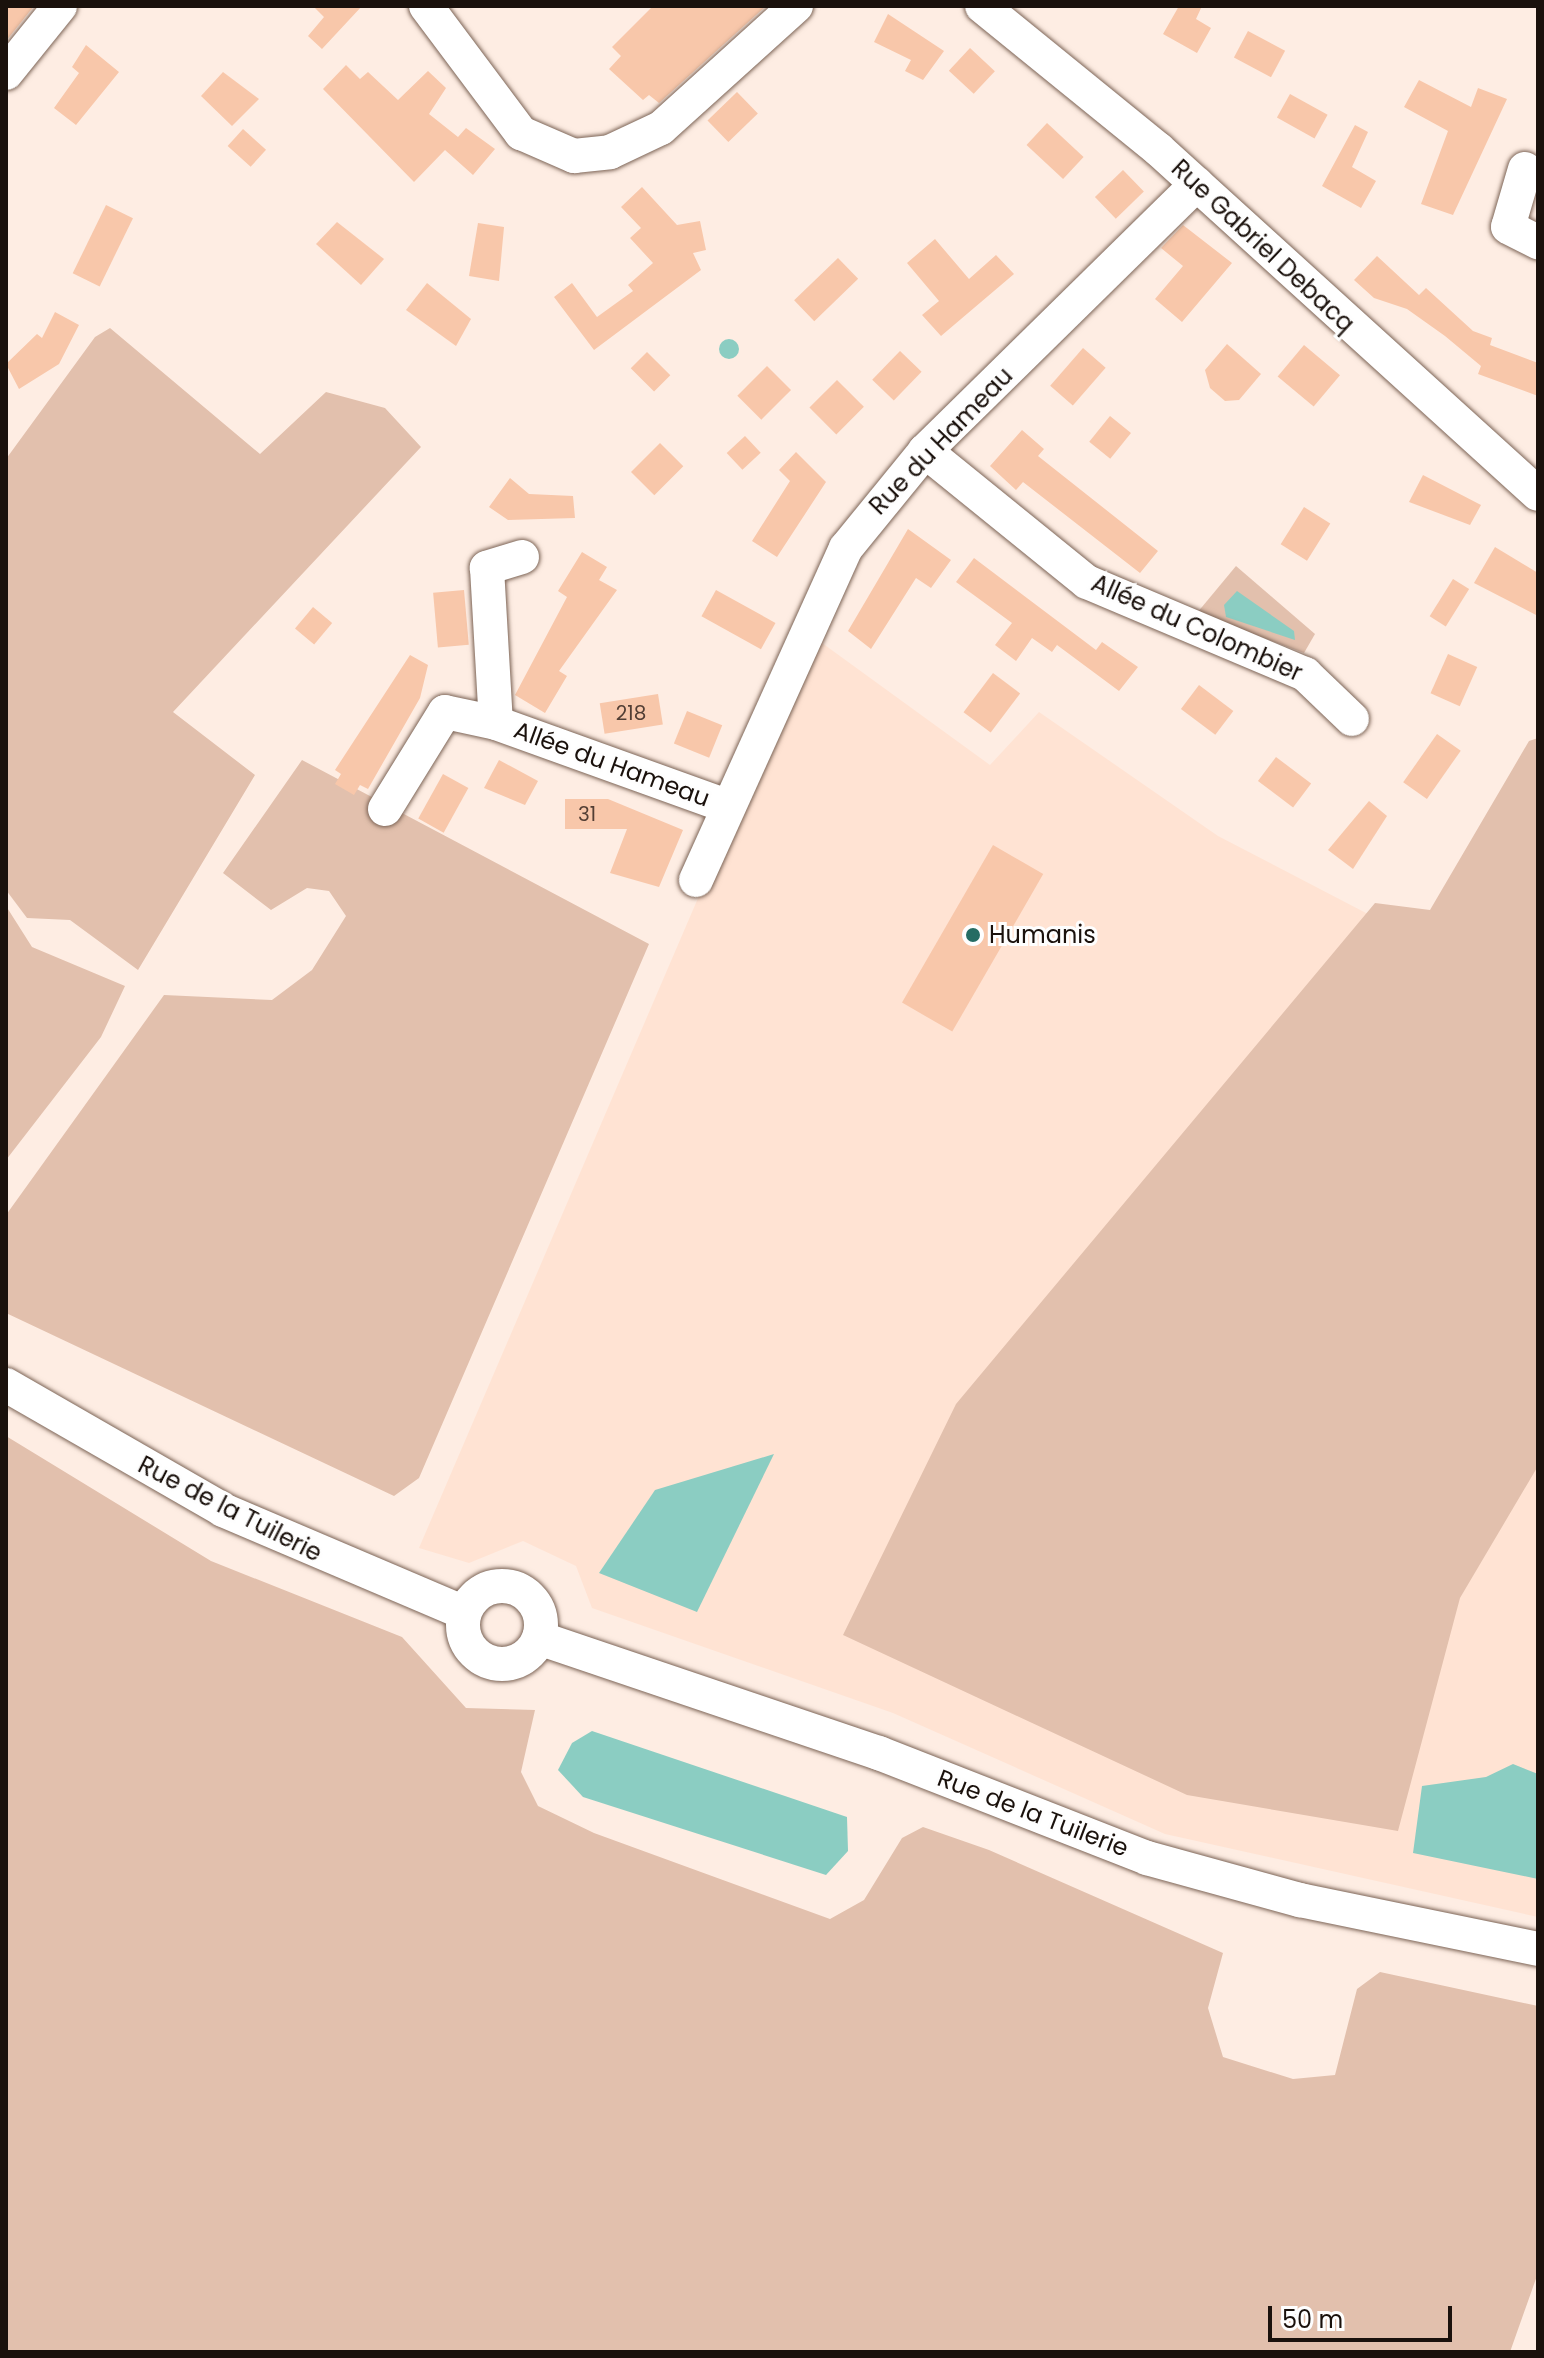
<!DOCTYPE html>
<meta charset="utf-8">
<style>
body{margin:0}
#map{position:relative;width:1544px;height:2358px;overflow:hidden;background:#feede3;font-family:Poppins,sans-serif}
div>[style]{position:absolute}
.built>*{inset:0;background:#ffe3d3}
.green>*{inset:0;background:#e2c0ad}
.water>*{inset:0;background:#8bcdc2}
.round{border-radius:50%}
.building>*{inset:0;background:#f8c7aa;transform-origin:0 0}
.roads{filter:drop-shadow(0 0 2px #7c6456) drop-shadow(0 0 2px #7c6456)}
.minor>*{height:34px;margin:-17px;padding:0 17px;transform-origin:17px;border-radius:17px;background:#fff}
.minor>.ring{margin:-17px;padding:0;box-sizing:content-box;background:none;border:34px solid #fff;border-radius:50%}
.dots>*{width:22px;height:22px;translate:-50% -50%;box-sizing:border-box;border:4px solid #fefefe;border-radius:50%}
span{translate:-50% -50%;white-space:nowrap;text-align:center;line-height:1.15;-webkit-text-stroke:6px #fefefe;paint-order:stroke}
.number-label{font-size:20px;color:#523e34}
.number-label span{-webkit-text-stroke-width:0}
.street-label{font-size:24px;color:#1a110c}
.poi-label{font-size:24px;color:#1a110c}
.left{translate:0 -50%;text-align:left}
.frame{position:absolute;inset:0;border:8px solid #1a110c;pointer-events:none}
.scale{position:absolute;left:1268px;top:2306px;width:184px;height:36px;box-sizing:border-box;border:4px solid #1a110c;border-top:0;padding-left:10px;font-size:24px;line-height:28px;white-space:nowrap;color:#1a110c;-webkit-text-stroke:6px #fefefe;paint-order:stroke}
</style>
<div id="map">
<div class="built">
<i style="clip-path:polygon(811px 635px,990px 765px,1039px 712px,1218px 836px,1508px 987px,1538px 948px,1538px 1917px,1165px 1834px,893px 1713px,592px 1608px,576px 1566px,523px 1541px,469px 1563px,419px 1548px)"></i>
</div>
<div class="green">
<i style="clip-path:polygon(110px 328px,260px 454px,326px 392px,385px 408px,421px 447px,173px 712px,255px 775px,138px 970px,70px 920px,27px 918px,6px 890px,6px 459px,95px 337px)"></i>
<i style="clip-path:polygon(1236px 566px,1315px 634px,1304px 653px,1197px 613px)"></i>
<i style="clip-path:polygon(1538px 738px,1538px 1466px,1460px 1598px,1398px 1831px,1187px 1795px,843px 1635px,956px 1404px,1375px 903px,1430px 910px,1529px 741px)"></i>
<i style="clip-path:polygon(302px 760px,649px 944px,419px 1478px,394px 1496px,6px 1313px,6px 1215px,164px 995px,272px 1000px,312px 970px,346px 916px,329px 891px,307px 888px,271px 910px,223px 873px)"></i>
<i style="clip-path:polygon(6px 906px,32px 947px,125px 986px,101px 1037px,6px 1160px)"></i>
<i style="clip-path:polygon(6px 1436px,211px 1561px,402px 1637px,466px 1708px,535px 1710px,521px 1772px,538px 1806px,594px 1833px,830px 1919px,864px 1900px,902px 1838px,923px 1827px,989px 1850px,1223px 1953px,1208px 2008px,1223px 2057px,1293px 2079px,1335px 2075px,1357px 1989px,1380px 1972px,1538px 2006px,1538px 2273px,1510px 2352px,6px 2352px)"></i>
</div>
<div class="water">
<i class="round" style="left:719px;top:339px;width:20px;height:20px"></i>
<i style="clip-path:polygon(1237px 591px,1294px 631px,1295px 640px,1226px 617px,1224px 605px)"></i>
<i style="clip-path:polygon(774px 1454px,697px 1612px,599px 1573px,655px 1490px)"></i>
<i style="clip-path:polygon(592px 1731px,847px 1817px,848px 1851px,826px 1875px,583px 1797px,558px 1770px,572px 1743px)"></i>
<i style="clip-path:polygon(1513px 1764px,1538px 1774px,1538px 1879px,1413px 1853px,1422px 1786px,1486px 1777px)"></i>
</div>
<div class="building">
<i style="clip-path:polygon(6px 6px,34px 6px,6px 41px)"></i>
<i style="clip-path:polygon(313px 6px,362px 6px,322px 49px,308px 36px,324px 17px)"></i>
<i style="clip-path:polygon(653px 6px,766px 6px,659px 103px,649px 95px,643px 100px,609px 69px,621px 56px,612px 47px)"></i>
<i style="clip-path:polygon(1179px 6px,1202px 6px,1196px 19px,1211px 28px,1197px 53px,1163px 34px)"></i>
<i style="clip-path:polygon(888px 14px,944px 51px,923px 80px,905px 71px,911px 60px,874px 42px)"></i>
<i style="left:1248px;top:31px;width:42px;height:30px;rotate:28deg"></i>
<i style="clip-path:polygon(86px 45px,119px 72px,76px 125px,54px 108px,79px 73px,72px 67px)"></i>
<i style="left:970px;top:48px;width:34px;height:31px;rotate:43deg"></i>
<i style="clip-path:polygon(346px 65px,360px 79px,368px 72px,398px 100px,428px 71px,446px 88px,429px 114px,458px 137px,466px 128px,495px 149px,473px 175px,445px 150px,414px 182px,323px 89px)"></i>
<i style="clip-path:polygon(223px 72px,259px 99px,232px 126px,201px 96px)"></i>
<i style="clip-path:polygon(1419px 80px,1471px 107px,1478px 88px,1507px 99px,1453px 215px,1421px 204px,1448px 131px,1404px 107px)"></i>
<i style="left:737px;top:92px;width:30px;height:41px;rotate:46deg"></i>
<i style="left:1290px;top:94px;width:43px;height:27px;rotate:29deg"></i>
<i style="left:1047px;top:123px;width:50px;height:30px;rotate:43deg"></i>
<i style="clip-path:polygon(1355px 125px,1368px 132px,1352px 167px,1376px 181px,1361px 208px,1322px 186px)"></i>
<i style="left:243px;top:129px;width:31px;height:23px;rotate:42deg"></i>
<i style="left:1123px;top:170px;width:30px;height:39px;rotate:46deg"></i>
<i style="clip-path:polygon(642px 187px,677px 225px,700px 221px,706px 250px,693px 253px,701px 270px,594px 350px,554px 297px,572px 283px,597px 317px,633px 291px,628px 285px,653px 263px,630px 238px,641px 228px,621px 207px)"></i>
<i style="left:106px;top:205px;width:30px;height:76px;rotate:26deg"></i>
<i style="clip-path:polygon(337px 222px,384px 259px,361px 285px,316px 244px)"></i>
<i style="clip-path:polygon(478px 223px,504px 227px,499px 281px,469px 276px)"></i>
<i style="clip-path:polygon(1183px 225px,1232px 263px,1182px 322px,1155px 299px,1183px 266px,1161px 248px)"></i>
<i style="clip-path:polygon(935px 239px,969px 279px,996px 255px,1014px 274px,941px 336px,922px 315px,939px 301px,907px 263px)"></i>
<i style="clip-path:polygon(1377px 256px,1419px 295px,1426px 288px,1473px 331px,1492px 338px,1490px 345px,1538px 363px,1538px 396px,1478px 374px,1481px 366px,1445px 336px,1407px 309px,1374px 298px,1354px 280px)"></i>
<i style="left:838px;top:258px;width:29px;height:61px;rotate:46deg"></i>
<i style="clip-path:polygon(427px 283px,471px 319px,456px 346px,406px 310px)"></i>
<i style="clip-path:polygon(55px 312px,79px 325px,59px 364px,19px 389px,6px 364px,37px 334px,42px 338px)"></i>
<i style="clip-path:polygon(1227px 344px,1261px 374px,1239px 400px,1225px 401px,1210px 388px,1205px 370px)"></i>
<i style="left:1304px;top:345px;width:47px;height:41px;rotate:40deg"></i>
<i style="left:1083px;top:348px;width:30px;height:50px;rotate:41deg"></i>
<i style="left:900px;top:351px;width:30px;height:40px;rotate:44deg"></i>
<i style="left:647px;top:352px;width:33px;height:23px;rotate:45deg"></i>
<i style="left:767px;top:366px;width:34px;height:42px;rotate:45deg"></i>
<i style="left:837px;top:380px;width:38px;height:39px;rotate:45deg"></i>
<i style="left:1110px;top:416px;width:27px;height:33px;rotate:39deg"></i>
<i style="clip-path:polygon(1022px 430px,1044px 449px,1038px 456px,1158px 551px,1140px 573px,1023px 482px,1016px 490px,990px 466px)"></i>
<i style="left:745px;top:436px;width:23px;height:25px;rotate:47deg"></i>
<i style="left:660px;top:443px;width:33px;height:41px;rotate:45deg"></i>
<i style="clip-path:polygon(796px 452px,826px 482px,777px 557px,752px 541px,790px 481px,779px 470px)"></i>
<i style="clip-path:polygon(1423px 475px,1481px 505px,1470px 525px,1409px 502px)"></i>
<i style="clip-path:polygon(510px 478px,529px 494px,573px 496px,575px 518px,508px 520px,489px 507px)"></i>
<i style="left:1304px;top:507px;width:31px;height:44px;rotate:32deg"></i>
<i style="clip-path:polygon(908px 529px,951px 560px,931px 588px,916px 578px,871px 649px,848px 631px)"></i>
<i style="clip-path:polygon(1495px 547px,1538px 573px,1538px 616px,1474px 583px)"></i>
<i style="clip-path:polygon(582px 552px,607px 567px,599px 580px,617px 590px,559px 671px,567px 676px,545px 713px,515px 695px,567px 597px,558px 591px)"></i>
<i style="clip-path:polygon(974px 558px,1096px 650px,1102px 642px,1138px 667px,1119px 691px,1057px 645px,1052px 652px,1032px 638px,1016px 661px,995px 645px,1012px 623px,956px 582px)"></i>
<i style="left:1453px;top:579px;width:19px;height:44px;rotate:32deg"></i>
<i style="left:464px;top:590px;width:55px;height:31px;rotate:85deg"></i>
<i style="left:716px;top:590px;width:68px;height:30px;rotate:29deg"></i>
<i style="left:313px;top:607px;width:25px;height:28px;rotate:40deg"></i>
<i style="left:1448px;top:654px;width:32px;height:43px;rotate:24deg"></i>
<i style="clip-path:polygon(410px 655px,428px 665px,420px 698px,368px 789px,360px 785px,354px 795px,335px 784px,341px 774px,335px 770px)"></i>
<i style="left:993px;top:673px;width:34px;height:49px;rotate:37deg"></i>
<i style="left:1199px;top:685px;width:43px;height:30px;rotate:37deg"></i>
<i style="left:658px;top:694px;width:31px;height:59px;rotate:81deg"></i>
<i style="left:687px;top:711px;width:38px;height:35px;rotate:22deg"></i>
<i style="left:1437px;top:734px;width:29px;height:59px;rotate:35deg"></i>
<i style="left:1276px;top:757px;width:44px;height:30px;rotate:37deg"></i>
<i style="clip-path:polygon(499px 760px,538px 781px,525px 805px,484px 788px)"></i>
<i style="left:443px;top:774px;width:29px;height:51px;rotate:29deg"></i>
<i style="clip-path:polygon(565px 799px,608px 799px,683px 830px,659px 887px,610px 873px,627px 829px,565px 829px)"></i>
<i style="clip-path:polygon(1369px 801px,1387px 816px,1353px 869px,1328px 850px)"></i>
<i style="left:993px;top:845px;width:58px;height:182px;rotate:30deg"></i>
</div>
<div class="roads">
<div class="minor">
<i style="left:426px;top:6px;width:159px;rotate:53.2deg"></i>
<i style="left:521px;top:133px;width:58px;rotate:23.5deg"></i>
<i style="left:574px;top:156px;width:36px;rotate:-6deg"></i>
<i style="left:610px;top:152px;width:56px;rotate:-25.2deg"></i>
<i style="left:661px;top:128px;width:182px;rotate:-42.1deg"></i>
<i style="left:982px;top:6px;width:227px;rotate:39.1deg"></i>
<i style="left:1158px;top:149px;width:513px;rotate:42.24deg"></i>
<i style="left:6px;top:73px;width:86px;rotate:-51.1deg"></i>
<i style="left:1525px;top:169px;width:60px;rotate:106.3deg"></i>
<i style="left:1508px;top:227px;width:34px;rotate:27deg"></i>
<i style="left:925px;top:451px;width:208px;rotate:39deg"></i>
<i style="left:1087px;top:582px;width:237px;rotate:22.9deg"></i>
<i style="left:1305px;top:674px;width:65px;rotate:43.8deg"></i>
<i style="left:522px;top:557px;width:37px;rotate:163deg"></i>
<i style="left:487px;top:568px;width:155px;rotate:86.7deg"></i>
<i style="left:496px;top:723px;width:245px;rotate:19.8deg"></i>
<i style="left:385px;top:809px;width:114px;rotate:-58.3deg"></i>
<i style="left:445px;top:712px;width:52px;rotate:12.2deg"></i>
<i style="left:696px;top:880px;width:364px;rotate:-65.7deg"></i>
<i style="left:846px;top:548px;width:125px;rotate:-50.8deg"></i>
<i style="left:925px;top:451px;width:381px;rotate:-44.5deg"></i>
<i style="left:6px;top:1385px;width:250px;rotate:29.9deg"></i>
<i style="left:223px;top:1510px;width:262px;rotate:23.1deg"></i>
<i class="ring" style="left:463px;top:1586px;width:44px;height:44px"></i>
<i style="left:539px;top:1638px;width:359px;rotate:18.7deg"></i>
<i style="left:879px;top:1753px;width:288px;rotate:21.4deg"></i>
<i style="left:1147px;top:1858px;width:159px;rotate:15.4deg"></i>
<i style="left:1300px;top:1900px;width:243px;rotate:11.6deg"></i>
</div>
</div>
<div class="dots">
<i style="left:973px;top:935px;background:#256c63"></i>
</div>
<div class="number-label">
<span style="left:631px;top:713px">218</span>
<span style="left:587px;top:814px">31</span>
</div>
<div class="street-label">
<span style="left:1263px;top:246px;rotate:43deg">Rue Gabriel Debacq</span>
<span style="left:941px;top:441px;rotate:-46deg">Rue du Hameau</span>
<span style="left:1197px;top:628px;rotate:24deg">Allée du Colombier</span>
<span style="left:612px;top:764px;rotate:20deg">Allée du Hameau</span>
<span style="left:230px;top:1509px;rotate:27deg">Rue de la Tuilerie</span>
<span style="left:1033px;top:1813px;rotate:21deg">Rue de la Tuilerie</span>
</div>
<div class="poi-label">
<span class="left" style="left:989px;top:935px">Humanis</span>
</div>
<div class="frame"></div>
<div class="scale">50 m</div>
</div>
